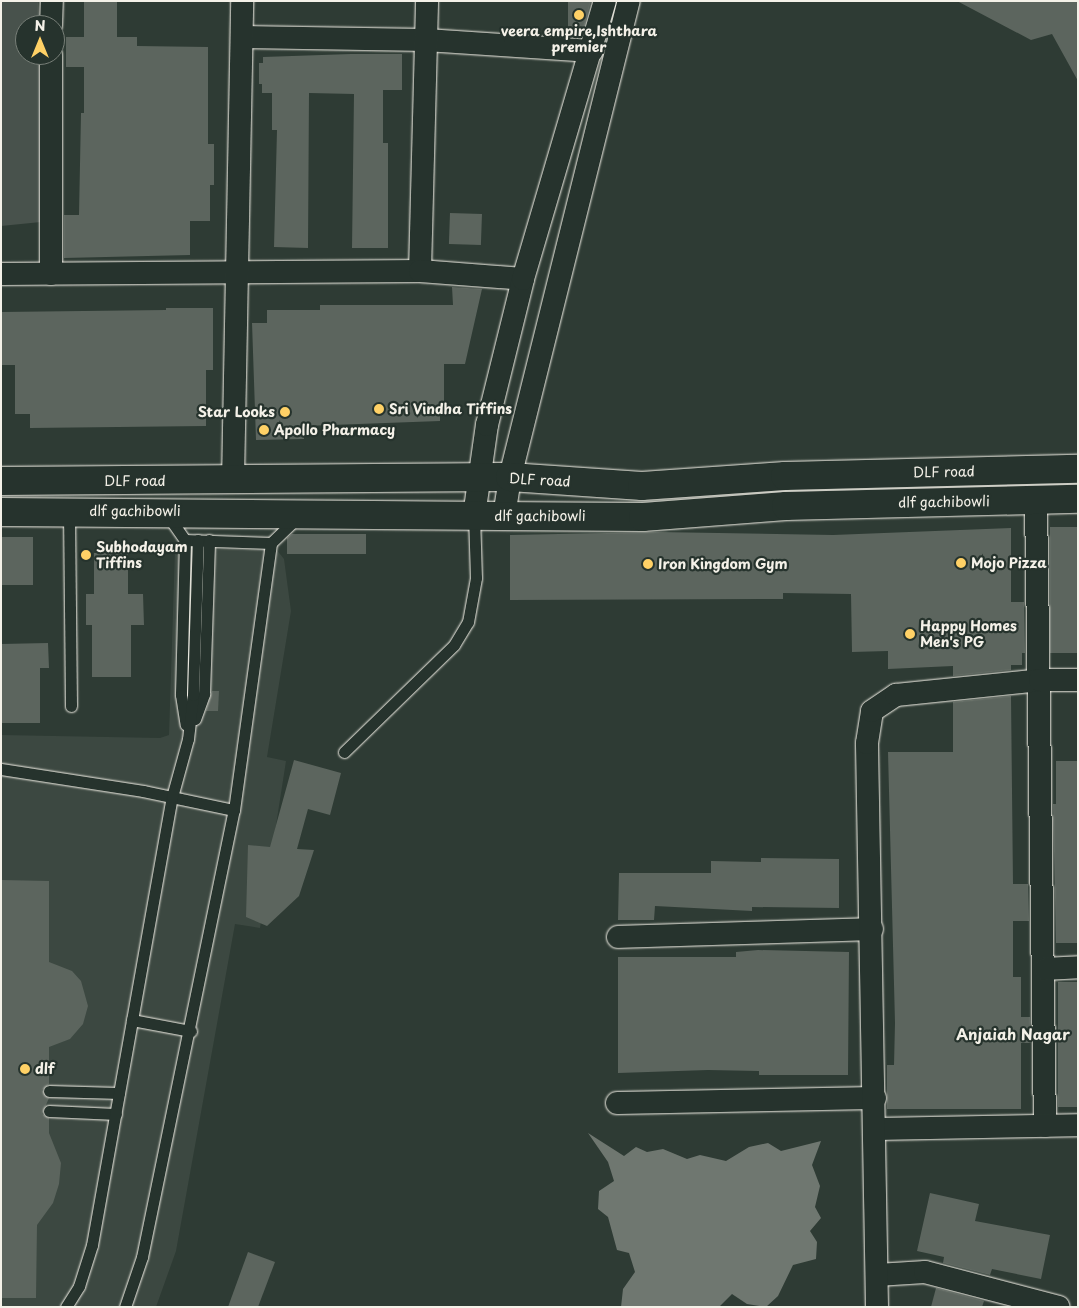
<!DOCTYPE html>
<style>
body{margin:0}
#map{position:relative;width:1079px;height:1308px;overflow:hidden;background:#2e3b34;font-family:"Playpen Sans",sans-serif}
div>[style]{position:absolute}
.built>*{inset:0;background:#3c4841}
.green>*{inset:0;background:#48524c}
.water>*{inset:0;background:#6f7770}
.building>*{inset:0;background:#5c655e;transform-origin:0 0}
.roads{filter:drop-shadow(0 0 1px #f4f1e8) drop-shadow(0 0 1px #f4f1e8)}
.lane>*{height:11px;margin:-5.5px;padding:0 5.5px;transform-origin:5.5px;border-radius:5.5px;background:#26332d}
.street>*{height:22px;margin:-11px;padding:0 11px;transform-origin:11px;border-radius:11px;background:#26332d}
.secondary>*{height:28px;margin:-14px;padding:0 14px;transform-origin:14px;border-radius:14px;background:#26332d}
.dots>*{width:14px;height:14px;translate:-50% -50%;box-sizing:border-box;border:2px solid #26332d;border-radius:50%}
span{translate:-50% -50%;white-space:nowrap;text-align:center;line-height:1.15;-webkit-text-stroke:4.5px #26332d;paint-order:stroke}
.poi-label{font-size:14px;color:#f4f1e8;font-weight:700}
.left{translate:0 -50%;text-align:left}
.right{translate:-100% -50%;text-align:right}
.street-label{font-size:14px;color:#f4f1e8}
.neighbourhood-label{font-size:15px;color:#f4f1e8;font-weight:700}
.frame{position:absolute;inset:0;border:2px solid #f4f1e8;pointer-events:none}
.north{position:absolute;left:15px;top:15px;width:50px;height:50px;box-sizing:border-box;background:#26332d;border:1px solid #787f78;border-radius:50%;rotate:0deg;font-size:14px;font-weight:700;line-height:20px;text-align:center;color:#f4f1e8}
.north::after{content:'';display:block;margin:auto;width:18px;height:22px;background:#ffd166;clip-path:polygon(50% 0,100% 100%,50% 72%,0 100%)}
</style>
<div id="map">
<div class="built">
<i style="clip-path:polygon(276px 549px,284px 559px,291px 611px,267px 757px,286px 761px,260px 928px,235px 924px,176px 1251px,156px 1307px,1px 1307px,1px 735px,160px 738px,169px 735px,175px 550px)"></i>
</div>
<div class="green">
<i style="clip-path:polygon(1px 1px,38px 1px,39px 25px,25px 25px,25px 55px,39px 55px,41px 222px,1px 226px)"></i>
</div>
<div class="water">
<i style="clip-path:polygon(588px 1133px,624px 1156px,636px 1147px,647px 1152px,663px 1149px,687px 1159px,700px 1155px,726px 1161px,749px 1147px,768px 1143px,781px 1151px,821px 1141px,812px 1165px,820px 1186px,815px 1207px,821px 1218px,810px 1231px,817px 1242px,816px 1259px,793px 1265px,778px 1296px,766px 1307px,747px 1304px,732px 1294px,719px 1307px,621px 1307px,623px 1289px,635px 1272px,629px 1253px,617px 1250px,608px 1217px,598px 1209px,599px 1191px,614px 1181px,608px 1162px)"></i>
</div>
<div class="building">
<i style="clip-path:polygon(84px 1px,117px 1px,117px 37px,137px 37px,137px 46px,208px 47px,208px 144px,214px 144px,214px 185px,210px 185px,210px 221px,190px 221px,190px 255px,64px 258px,64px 215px,79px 215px,81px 113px,84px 113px,84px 67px,66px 67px,66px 37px,84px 37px)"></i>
<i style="clip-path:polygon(568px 1px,591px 1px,583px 31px,568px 29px)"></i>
<i style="clip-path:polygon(957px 1px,1078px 1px,1078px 81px,1052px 34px,1031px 40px)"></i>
<i style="clip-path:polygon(351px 54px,402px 54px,402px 90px,383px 90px,383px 143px,388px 143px,388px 248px,352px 248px,354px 94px,309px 93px,308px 248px,274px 247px,277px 130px,272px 130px,272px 93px,262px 93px,262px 84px,259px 84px,259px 63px,263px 63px,263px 57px)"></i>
<i style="left:450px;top:213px;width:32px;height:31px;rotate:2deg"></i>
<i style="clip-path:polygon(452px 287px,482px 289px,465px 364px,444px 364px,444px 405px,440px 405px,440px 421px,304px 426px,304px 439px,256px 440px,252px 323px,267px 323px,267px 310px,320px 310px,320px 305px,453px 305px)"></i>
<i style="clip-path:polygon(166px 308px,213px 308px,213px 370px,206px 370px,206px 426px,30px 428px,30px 414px,15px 414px,15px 365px,1px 365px,1px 312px,166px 310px)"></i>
<i style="left:1050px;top:527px;width:28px;height:126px"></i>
<i style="clip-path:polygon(1011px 528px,1011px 602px,1024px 602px,1025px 653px,1022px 653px,1022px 665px,1011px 665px,1011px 670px,953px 676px,953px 666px,888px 669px,888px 651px,852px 652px,851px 594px,783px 593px,783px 599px,510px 600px,510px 535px,657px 532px,833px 535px)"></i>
<i style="clip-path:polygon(292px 534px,366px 534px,366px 554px,287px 554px,287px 538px)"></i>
<i style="left:1px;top:537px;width:32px;height:48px"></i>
<i style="clip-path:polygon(94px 553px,128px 553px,128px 594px,143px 594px,144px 625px,131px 625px,131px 677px,92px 677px,92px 625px,86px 625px,86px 594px,94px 594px)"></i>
<i style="clip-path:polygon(48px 643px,49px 668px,40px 668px,40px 723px,1px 723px,1px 644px)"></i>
<i style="clip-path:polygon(212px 691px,219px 691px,218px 711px,206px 711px)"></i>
<i style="clip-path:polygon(1011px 696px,1013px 884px,1028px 884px,1029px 921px,1013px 921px,1013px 977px,1021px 977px,1021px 1017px,1030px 1017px,1031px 1043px,1021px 1043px,1021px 1109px,887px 1109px,887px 1065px,894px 1065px,895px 1023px,888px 752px,953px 752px,953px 702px)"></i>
<i style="clip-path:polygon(294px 760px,341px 773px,330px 815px,308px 809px,297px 849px,314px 850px,299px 896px,267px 926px,246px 917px,248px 845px,270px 847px)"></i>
<i style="clip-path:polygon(1056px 761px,1078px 761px,1078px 943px,1056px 943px,1053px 804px,1056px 804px)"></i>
<i style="clip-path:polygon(761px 858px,839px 859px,839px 908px,752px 907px,752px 911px,655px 906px,654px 920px,618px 920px,619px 873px,711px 873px,711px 861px,761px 862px)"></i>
<i style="clip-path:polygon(1px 880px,49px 881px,49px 962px,72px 971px,81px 981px,88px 1006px,83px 1024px,70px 1039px,49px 1047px,49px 1084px,42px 1090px,49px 1098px,42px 1114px,49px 1118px,49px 1133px,61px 1163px,59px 1184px,53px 1203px,37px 1225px,36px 1298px,1px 1298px)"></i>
<i style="clip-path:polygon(758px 950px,849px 952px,848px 1075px,759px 1075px,759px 1071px,708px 1070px,618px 1073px,618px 957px,736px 957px,736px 952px)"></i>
<i style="left:1058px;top:982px;width:20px;height:125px"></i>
<i style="clip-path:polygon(930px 1193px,979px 1204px,975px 1221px,1050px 1235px,1041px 1279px,992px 1269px,990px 1275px,943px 1263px,944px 1257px,917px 1251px)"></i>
<i style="clip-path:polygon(248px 1252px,275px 1262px,258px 1307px,228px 1307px)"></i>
<i style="clip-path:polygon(936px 1288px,984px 1301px,982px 1307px,931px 1307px)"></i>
</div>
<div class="roads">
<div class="lane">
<i style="left:69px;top:513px;width:193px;rotate:89.4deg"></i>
<i style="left:168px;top:516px;width:29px;rotate:55deg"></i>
<i style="left:185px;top:540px;width:86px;rotate:2deg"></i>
<i style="left:271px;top:543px;width:36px;rotate:-44deg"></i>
<i style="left:185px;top:540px;width:155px;rotate:91.5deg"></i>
<i style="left:181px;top:695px;width:30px;rotate:81deg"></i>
<i style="left:195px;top:719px;width:27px;rotate:-70deg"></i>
<i style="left:204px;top:694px;width:154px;rotate:-88.1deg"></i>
<i style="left:344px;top:752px;width:153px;rotate:-44.2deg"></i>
<i style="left:454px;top:645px;width:27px;rotate:-59deg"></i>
<i style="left:468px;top:622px;width:45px;rotate:-79.7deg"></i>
<i style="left:476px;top:578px;width:62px;rotate:-91.8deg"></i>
<i style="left:1px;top:769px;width:144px;rotate:8.8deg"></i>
<i style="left:143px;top:791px;width:93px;rotate:11.8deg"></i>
<i style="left:132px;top:1020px;width:60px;rotate:10.6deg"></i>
<i style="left:49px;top:1091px;width:70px;rotate:1.6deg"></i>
<i style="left:49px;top:1111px;width:67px;rotate:2.6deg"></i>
<i style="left:66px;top:1307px;width:25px;rotate:-58deg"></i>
<i style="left:79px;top:1286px;width:43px;rotate:-72.4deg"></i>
<i style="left:92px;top:1245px;width:455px;rotate:-79.9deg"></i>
<i style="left:172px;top:797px;width:60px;rotate:-74.6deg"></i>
<i style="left:188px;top:739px;width:44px;rotate:-83.5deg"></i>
<i style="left:193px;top:695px;width:155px;rotate:-88.2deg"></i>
<i style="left:125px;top:1307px;width:53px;rotate:-71.2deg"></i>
<i style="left:142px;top:1257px;width:456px;rotate:-78.4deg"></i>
<i style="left:234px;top:810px;width:270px;rotate:-82.1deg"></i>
</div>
<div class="street">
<i style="left:51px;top:25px;width:24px;rotate:-88deg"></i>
<i style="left:242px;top:37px;width:184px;rotate:0.9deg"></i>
<i style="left:426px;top:40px;width:166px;rotate:3.8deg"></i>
<i style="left:420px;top:271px;width:270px;rotate:-88.5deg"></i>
<i style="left:1px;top:274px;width:419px;rotate:-0.4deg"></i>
<i style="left:420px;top:271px;width:103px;rotate:4.4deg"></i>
<i style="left:51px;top:274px;width:219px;rotate:-90deg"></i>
<i style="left:233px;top:481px;width:480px;rotate:-88.9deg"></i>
<i style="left:1036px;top:500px;width:626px;rotate:89.18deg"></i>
<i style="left:474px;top:516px;width:92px;rotate:-81.9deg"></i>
<i style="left:487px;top:425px;width:150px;rotate:-76.1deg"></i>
<i style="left:523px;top:279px;width:290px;rotate:-73.6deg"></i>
<i style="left:504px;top:516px;width:39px;rotate:-81deg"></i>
<i style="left:510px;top:477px;width:491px;rotate:-76deg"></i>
<i style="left:618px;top:937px;width:254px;rotate:-1.8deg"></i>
<i style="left:1045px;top:969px;width:33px;rotate:-3deg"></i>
<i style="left:617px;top:1103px;width:258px;rotate:-1.1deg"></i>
<i style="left:875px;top:1129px;width:203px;rotate:-1.1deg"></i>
<i style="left:877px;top:1275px;width:48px;rotate:-3.6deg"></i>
<i style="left:925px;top:1272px;width:138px;rotate:14.6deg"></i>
<i style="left:877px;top:1307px;width:564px;rotate:-91.02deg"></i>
<i style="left:867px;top:743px;width:32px;rotate:-81deg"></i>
<i style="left:872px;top:711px;width:29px;rotate:-34deg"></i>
<i style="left:896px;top:695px;width:145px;rotate:-5.9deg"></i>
<i style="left:1040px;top:680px;width:38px"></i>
</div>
<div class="secondary">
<i style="left:1px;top:481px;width:509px;rotate:-0.45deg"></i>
<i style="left:510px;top:477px;width:132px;rotate:3.9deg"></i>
<i style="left:642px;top:486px;width:143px;rotate:-4deg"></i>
<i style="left:785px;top:476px;width:293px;rotate:-1.4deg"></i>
<i style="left:1px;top:512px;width:642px;rotate:0.45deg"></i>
<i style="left:643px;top:517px;width:143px;rotate:-4.4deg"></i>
<i style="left:786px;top:506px;width:292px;rotate:-1.4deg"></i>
</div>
</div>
<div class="dots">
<i style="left:579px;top:15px;background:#ffd166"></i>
<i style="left:379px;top:409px;background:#ffd166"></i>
<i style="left:285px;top:412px;background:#ffd166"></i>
<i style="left:264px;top:430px;background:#ffd166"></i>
<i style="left:86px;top:555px;background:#ffd166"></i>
<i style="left:961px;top:563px;background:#ffd166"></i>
<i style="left:648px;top:564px;background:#ffd166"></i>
<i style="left:910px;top:634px;background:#ffd166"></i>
<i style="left:25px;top:1069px;background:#ffd166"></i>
</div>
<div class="poi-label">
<span style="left:579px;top:39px">veera empire,Ishthara<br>premier</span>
<span class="left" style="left:389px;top:409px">Sri Vindha Tiffins</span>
<span class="right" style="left:275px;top:412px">Star Looks</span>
<span class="left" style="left:274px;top:430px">Apollo Pharmacy</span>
<span class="left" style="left:96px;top:555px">Subhodayam<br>Tiffins</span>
<span class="left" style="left:971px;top:563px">Mojo Pizza</span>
<span class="left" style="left:658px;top:564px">Iron Kingdom Gym</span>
<span class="left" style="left:920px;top:634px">Happy Homes<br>Men's PG</span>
<span class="left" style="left:35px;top:1069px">dlf</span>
</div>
<div class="street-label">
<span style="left:944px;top:472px;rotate:-1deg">DLF road</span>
<span style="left:540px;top:480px;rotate:3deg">DLF road</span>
<span style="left:135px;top:481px">DLF road</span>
<span style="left:944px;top:502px;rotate:-1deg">dlf gachibowli</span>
<span style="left:135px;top:511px">dlf gachibowli</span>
<span style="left:540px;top:516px">dlf gachibowli</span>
</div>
<div class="neighbourhood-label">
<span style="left:1013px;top:1034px">Anjaiah Nagar</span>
</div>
<div class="frame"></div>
<div class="north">N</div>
</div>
